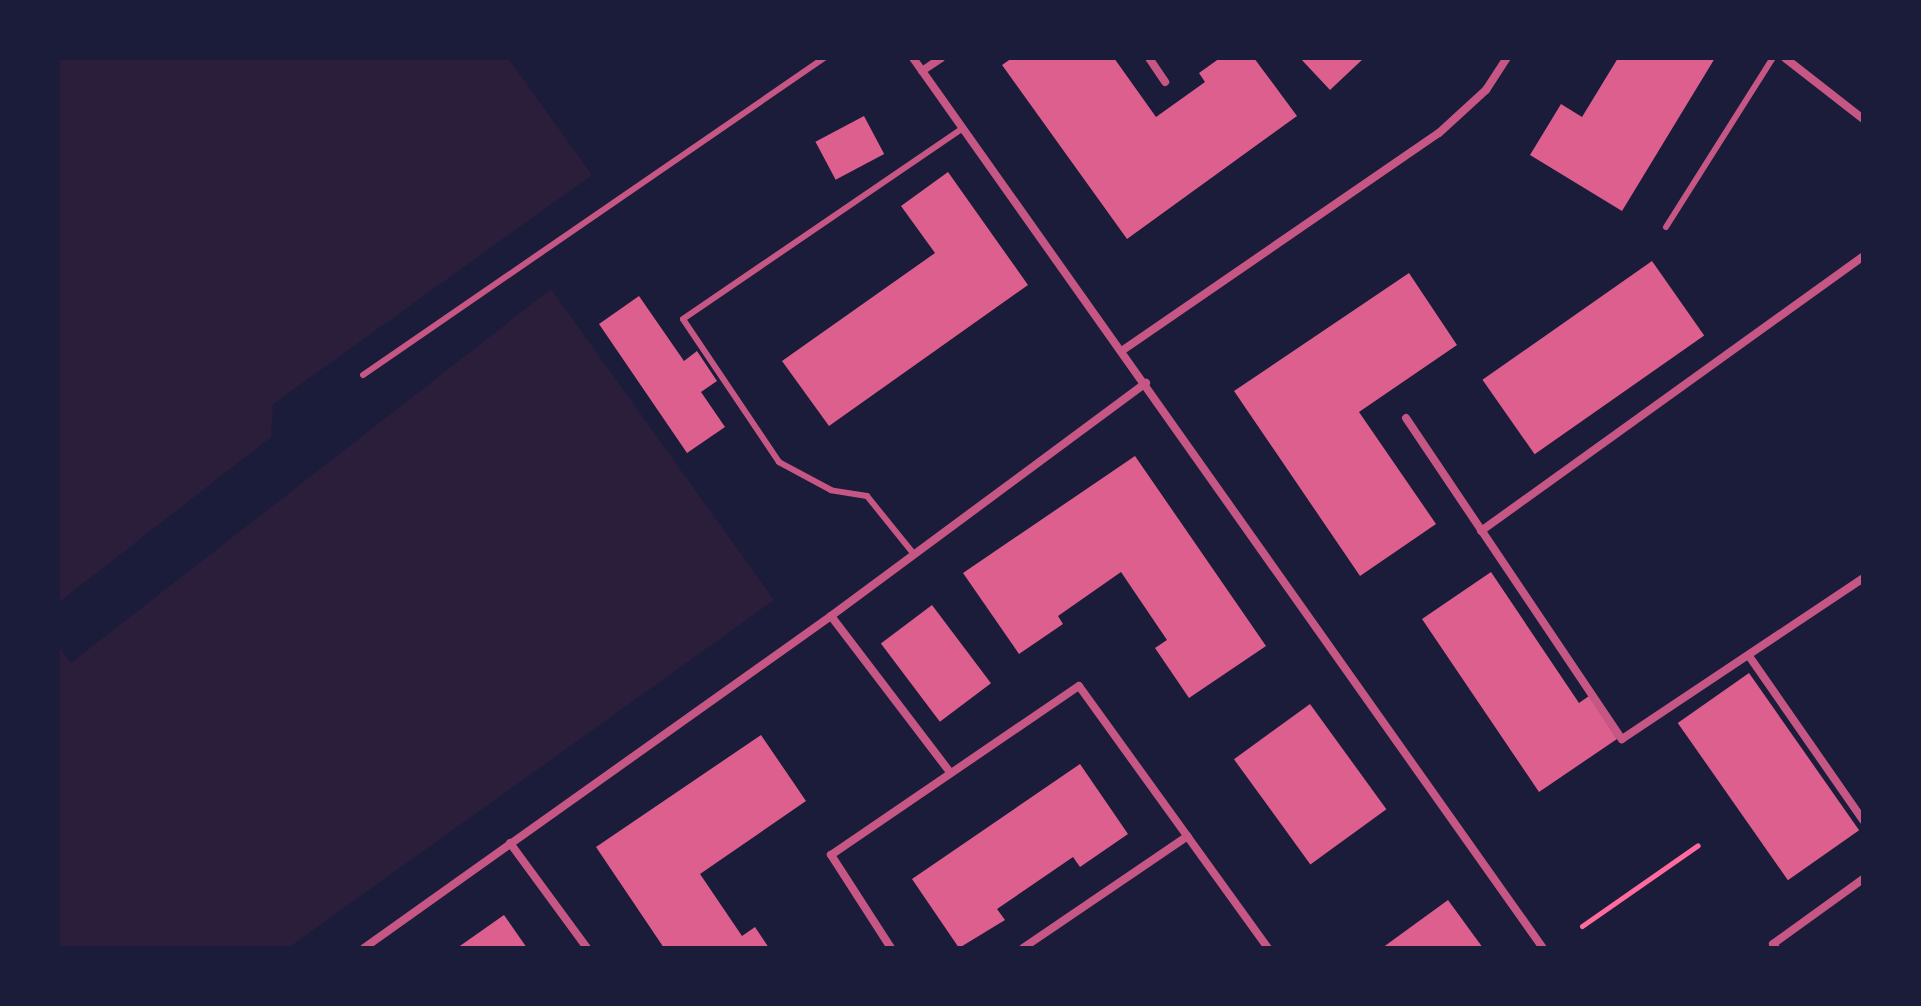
<!DOCTYPE html>
<style>
body{margin:0}
#map{position:relative;width:1921px;height:1006px;overflow:hidden;background:#1b1b3a;font-family:"DM Sans",sans-serif}
div>[style]{position:absolute}
.green>*{inset:0;background:#2a1e3b}
.building>*{inset:0;background:#dd5f8e;transform-origin:0 0}
.path>*{height:5px;margin:-2.5px;padding:0 2.5px;transform-origin:2.5px;border-radius:2.5px;background:#ff6b9d}
.service>*{height:6px;margin:-3px;padding:0 3px;transform-origin:3px;border-radius:3px;background:#c65784}
.minor>*{height:8px;margin:-4px;padding:0 4px;transform-origin:4px;border-radius:4px;background:#c65784}
span{translate:-50% -50%;white-space:nowrap;text-align:center;line-height:1.15;-webkit-text-stroke:8px #1b1b3a;paint-order:stroke}
.frame{position:absolute;inset:0;border:60px solid #1b1b3a;pointer-events:none}
</style>
<div id="map">
<div class="green">
<i style="clip-path:polygon(58px 58px,508px 58px,592px 175px,273px 404px,271px 437px,58px 603px)"></i>
<i style="clip-path:polygon(551px 289px,774px 600px,288px 948px,58px 948px,58px 646px,71px 663px)"></i>
</div>
<div class="building">
<i style="clip-path:polygon(1012px 58px,1114px 58px,1156px 117px,1205px 82px,1199px 73px,1220px 58px,1254px 58px,1297px 116px,1127px 239px,1002px 65px)"></i>
<i style="clip-path:polygon(1300px 58px,1364px 58px,1330px 90px)"></i>
<i style="clip-path:polygon(1618px 58px,1715px 58px,1622px 211px,1530px 155px,1561px 104px,1582px 117px)"></i>
<i style="left:864px;top:116px;width:43px;height:55px;rotate:62deg"></i>
<i style="clip-path:polygon(948px 172px,1028px 285px,829px 426px,782px 361px,935px 253px,901px 206px)"></i>
<i style="left:1652px;top:261px;width:91px;height:207px;rotate:55deg"></i>
<i style="clip-path:polygon(1409px 273px,1457px 345px,1359px 412px,1436px 524px,1360px 576px,1234px 391px)"></i>
<i style="clip-path:polygon(639px 296px,684px 361px,697px 351px,717px 381px,701px 392px,725px 427px,687px 453px,599px 324px)"></i>
<i style="clip-path:polygon(1135px 456px,1266px 646px,1189px 698px,1155px 648px,1167px 640px,1121px 572px,1058px 616px,1063px 624px,1019px 654px,963px 573px)"></i>
<i style="clip-path:polygon(1491px 572px,1579px 703px,1589px 696px,1617px 739px,1539px 792px,1422px 619px)"></i>
<i style="left:932px;top:605px;width:98px;height:64px;rotate:53deg"></i>
<i style="left:1749px;top:673px;width:192px;height:87px;rotate:55deg"></i>
<i style="left:1310px;top:704px;width:130px;height:94px;rotate:54deg"></i>
<i style="clip-path:polygon(761px 735px,806px 801px,700px 874px,742px 936px,755px 927px,769px 948px,664px 948px,596px 847px)"></i>
<i style="clip-path:polygon(1080px 764px,1128px 834px,1080px 867px,1073px 857px,997px 909px,1005px 920px,959px 948px,912px 879px)"></i>
<i style="clip-path:polygon(1448px 900px,1483px 948px,1382px 948px)"></i>
<i style="clip-path:polygon(504px 915px,527px 948px,457px 948px)"></i>
</div>
<div class="path">
<i style="left:1582px;top:926px;width:141px;rotate:-34.9deg"></i>
</div>
<div class="service">
<i style="left:1666px;top:227px;width:200px;rotate:-57.7deg"></i>
<i style="left:363px;top:375px;width:559px;rotate:-34.51deg"></i>
<i style="left:913px;top:553px;width:73px;rotate:-128.9deg"></i>
<i style="left:867px;top:496px;width:36px;rotate:-171deg"></i>
<i style="left:831px;top:490px;width:59px;rotate:-151.7deg"></i>
<i style="left:779px;top:462px;width:172px;rotate:-123.9deg"></i>
<i style="left:683px;top:319px;width:339px;rotate:-34.3deg"></i>
</div>
<div class="minor">
<i style="left:913px;top:58px;width:1090px;rotate:54.71deg"></i>
<i style="left:1149px;top:58px;width:29px;rotate:56deg"></i>
<i style="left:1785px;top:58px;width:99px;rotate:38deg"></i>
<i style="left:922px;top:71px;width:23px;rotate:-34deg"></i>
<i style="left:1123px;top:350px;width:383px;rotate:-34.5deg"></i>
<i style="left:1439px;top:133px;width:64px;rotate:-42.5deg"></i>
<i style="left:1486px;top:90px;width:38px;rotate:-57deg"></i>
<i style="left:1406px;top:418px;width:387px;rotate:56.1deg"></i>
<i style="left:1622px;top:739px;width:290px;rotate:-33.7deg"></i>
<i style="left:1481px;top:531px;width:470px;rotate:-35.7deg"></i>
<i style="left:831px;top:616px;width:196px;rotate:52.7deg"></i>
<i style="left:1749px;top:656px;width:200px;rotate:55.2deg"></i>
<i style="left:510px;top:843px;width:130px;rotate:53.7deg"></i>
<i style="left:364px;top:948px;width:573px;rotate:-35.41deg"></i>
<i style="left:831px;top:616px;width:392px;rotate:-36.5deg"></i>
<i style="left:891px;top:948px;width:111px;rotate:-122.8deg"></i>
<i style="left:831px;top:855px;width:300px;rotate:-34.3deg"></i>
<i style="left:1079px;top:686px;width:323px;rotate:54.2deg"></i>
<i style="left:1023px;top:948px;width:199px;rotate:-34.2deg"></i>
<i style="left:1776px;top:948px;width:5px;rotate:-127deg"></i>
<i style="left:1773px;top:944px;width:111px;rotate:-35.8deg"></i>
</div>
<div class="frame"></div>
</div>
